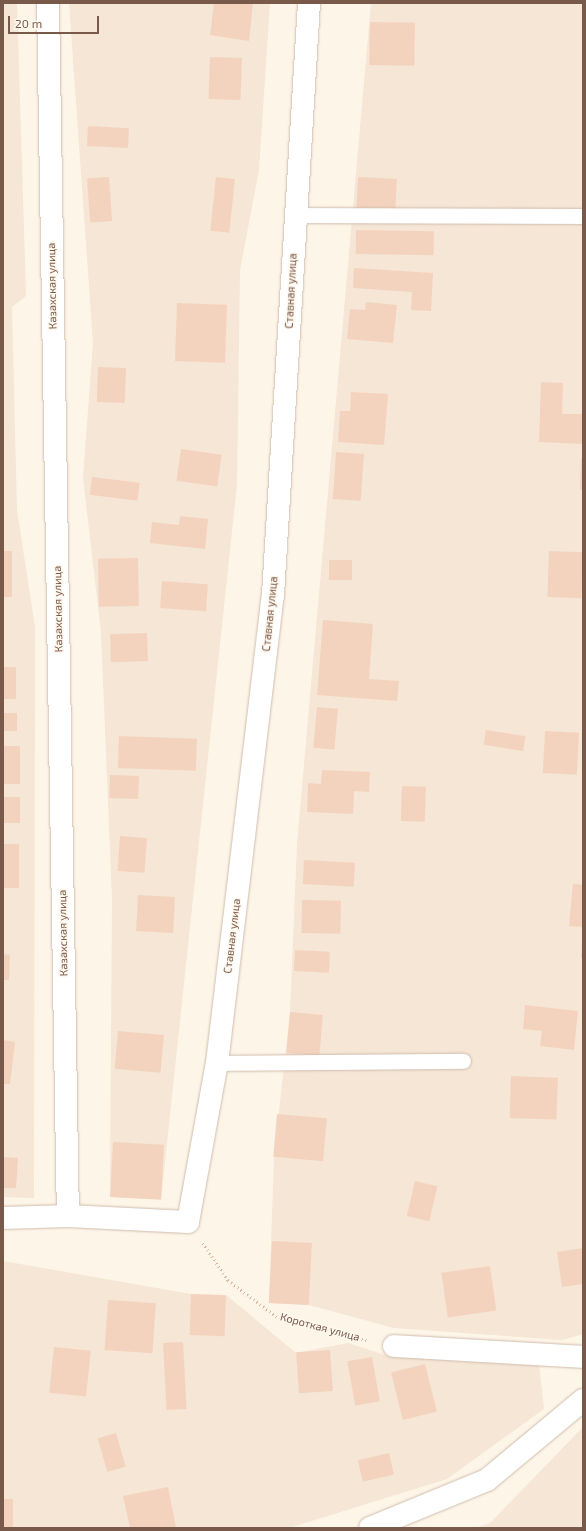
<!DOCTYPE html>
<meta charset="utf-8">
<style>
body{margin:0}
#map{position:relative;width:586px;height:1531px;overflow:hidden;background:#fdf5e8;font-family:"Exo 2",sans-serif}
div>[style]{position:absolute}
.residential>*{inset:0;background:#f5e6d6}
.building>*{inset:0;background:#f4d3be;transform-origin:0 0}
.path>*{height:2.5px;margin-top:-1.25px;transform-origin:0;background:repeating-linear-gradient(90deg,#dab6a0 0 1px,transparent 0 4px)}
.roads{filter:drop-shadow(0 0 1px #d0bcac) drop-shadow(0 0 1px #d0bcac)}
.lane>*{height:15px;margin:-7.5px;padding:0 7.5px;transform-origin:7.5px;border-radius:7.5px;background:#fff}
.street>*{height:22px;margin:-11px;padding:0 11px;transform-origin:11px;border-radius:11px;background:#fff}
span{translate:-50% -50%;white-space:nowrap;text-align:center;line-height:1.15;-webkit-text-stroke:3px #fff8ef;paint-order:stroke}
.street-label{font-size:11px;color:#795a4a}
.frame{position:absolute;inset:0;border:4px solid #795a4a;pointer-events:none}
.scale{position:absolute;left:8px;top:16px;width:91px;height:18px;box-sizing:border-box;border:2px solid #795a4a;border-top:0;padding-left:5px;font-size:12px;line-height:14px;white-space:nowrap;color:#795a4a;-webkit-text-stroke:3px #fff8ef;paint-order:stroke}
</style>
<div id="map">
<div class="residential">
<i style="clip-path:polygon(3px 3px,17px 3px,26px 296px,12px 307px,17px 510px,35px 627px,34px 1198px,3px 1197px)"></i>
<i style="clip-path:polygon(69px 3px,270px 3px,259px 170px,240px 270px,237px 484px,161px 1200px,110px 1197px,112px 898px,101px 632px,83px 478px,93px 343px)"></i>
<i style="clip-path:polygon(371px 3px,583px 3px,583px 1334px,562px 1340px,394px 1328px,309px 1305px,269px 1303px,274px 1157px,290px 1012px,297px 844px)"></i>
<i style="clip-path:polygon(3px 1261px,191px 1294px,226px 1295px,296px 1353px,348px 1343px,388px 1356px,539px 1364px,544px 1409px,447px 1479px,289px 1528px,3px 1528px)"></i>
<i style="clip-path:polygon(583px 1427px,583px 1528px,475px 1528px,490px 1523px)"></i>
</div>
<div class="building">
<i style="clip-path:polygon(214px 3px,253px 3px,249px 41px,210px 35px)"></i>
<i style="left:370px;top:22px;width:45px;height:43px;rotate:1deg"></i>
<i style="left:210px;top:57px;width:32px;height:42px;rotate:2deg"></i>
<i style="left:88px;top:126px;width:41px;height:20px;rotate:3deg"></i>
<i style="left:109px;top:177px;width:44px;height:22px;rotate:86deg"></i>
<i style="left:216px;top:177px;width:19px;height:54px;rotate:6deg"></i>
<i style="left:358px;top:177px;width:39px;height:32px;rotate:3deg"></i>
<i style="left:356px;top:230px;width:78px;height:24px;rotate:1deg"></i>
<i style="clip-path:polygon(354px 268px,433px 273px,431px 311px,411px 310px,412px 292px,353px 288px)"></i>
<i style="clip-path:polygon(366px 302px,397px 305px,393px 343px,347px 339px,350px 309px,365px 310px)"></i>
<i style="left:177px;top:303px;width:50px;height:58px;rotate:2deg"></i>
<i style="left:98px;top:367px;width:28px;height:35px;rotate:2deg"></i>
<i style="clip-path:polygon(541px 382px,563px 383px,562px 414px,583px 414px,583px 444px,539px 442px)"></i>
<i style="clip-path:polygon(351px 392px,388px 394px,384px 445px,338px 442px,340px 411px,350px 411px)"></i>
<i style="left:181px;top:449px;width:41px;height:32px;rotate:8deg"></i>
<i style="left:336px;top:452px;width:28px;height:47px;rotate:4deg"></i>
<i style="clip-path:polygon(581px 458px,583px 458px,583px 490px,580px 490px)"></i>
<i style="left:92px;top:477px;width:48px;height:18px;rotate:7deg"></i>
<i style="clip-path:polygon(180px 516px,208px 519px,205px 549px,150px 543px,152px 522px,179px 525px)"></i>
<i style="left:3px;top:551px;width:9px;height:46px"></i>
<i style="left:549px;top:551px;width:34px;height:46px;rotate:2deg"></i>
<i style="left:138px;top:558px;width:48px;height:40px;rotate:89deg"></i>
<i style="left:329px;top:560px;width:23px;height:20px"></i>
<i style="left:162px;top:581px;width:46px;height:27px;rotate:4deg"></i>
<i style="clip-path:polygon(323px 620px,373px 624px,369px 679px,399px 681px,397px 701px,317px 695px)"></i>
<i style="left:147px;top:633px;width:28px;height:37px;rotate:88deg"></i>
<i style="left:3px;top:667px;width:13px;height:32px"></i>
<i style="left:317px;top:707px;width:21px;height:41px;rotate:5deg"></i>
<i style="left:3px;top:713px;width:14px;height:18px"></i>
<i style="left:486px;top:730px;width:40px;height:15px;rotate:9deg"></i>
<i style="left:545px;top:731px;width:34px;height:42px;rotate:3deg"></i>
<i style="left:119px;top:736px;width:78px;height:32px;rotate:2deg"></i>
<i style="left:3px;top:746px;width:17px;height:38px"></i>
<i style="clip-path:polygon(322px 770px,370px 772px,369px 792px,354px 791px,353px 814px,307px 812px,308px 783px,321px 784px)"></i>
<i style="left:110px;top:775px;width:29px;height:23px;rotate:2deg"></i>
<i style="left:402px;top:786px;width:24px;height:35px;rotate:2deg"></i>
<i style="left:3px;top:797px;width:17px;height:26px"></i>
<i style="left:120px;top:836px;width:27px;height:35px;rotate:4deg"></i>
<i style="left:3px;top:844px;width:16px;height:44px"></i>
<i style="left:304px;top:860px;width:51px;height:24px;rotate:3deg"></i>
<i style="clip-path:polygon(573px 884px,583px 885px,583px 927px,569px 926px)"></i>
<i style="left:138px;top:895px;width:37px;height:36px;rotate:3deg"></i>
<i style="left:302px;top:900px;width:39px;height:33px;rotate:1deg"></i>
<i style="clip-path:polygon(582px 941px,583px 941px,583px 958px,581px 958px)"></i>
<i style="left:295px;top:950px;width:35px;height:21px;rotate:3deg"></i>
<i style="clip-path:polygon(3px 954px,10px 955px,9px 980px,3px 980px)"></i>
<i style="clip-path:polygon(525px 1005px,578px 1011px,574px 1050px,540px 1046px,542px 1031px,523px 1029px)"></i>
<i style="left:290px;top:1012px;width:33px;height:41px;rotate:5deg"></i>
<i style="left:118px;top:1031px;width:46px;height:38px;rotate:5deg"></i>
<i style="clip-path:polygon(3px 1040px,15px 1042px,10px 1084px,3px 1084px)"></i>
<i style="left:511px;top:1076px;width:47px;height:42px;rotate:2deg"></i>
<i style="left:277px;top:1114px;width:50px;height:43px;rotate:5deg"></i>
<i style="left:113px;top:1142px;width:51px;height:55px;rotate:3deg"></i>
<i style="clip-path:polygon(3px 1157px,18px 1158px,16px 1188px,3px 1188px)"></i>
<i style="left:415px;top:1181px;width:23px;height:36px;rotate:13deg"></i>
<i style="left:272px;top:1241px;width:40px;height:62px;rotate:3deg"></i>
<i style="clip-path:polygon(583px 1248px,583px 1284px,562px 1287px,557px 1252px)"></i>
<i style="left:490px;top:1266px;width:45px;height:49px;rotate:82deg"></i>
<i style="left:191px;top:1294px;width:35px;height:41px;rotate:2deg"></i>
<i style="left:108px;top:1300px;width:48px;height:50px;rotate:4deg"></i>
<i style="left:183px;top:1342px;width:67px;height:20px;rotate:87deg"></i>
<i style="left:54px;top:1347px;width:37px;height:46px;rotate:6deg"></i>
<i style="left:330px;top:1350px;width:41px;height:34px;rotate:86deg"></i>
<i style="left:372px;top:1357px;width:45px;height:25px;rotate:80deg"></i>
<i style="left:425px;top:1364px;width:49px;height:35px;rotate:76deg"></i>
<i style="left:116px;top:1433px;width:35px;height:19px;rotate:74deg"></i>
<i style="left:389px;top:1453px;width:22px;height:32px;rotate:77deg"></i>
<i style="clip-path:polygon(168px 1487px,176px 1528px,130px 1528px,123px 1496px)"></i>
<i style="left:3px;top:1499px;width:10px;height:29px"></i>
</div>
<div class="path">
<i style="left:203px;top:1243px;width:45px;rotate:56deg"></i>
<i style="left:228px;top:1280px;width:65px;rotate:36.9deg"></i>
<i style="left:280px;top:1319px;width:89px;rotate:13.6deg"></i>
</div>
<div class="roads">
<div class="lane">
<i style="left:295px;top:215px;width:288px;rotate:0.2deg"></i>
<i style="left:217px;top:1063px;width:246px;rotate:-0.5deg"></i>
</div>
<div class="street">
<i style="left:48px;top:3px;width:1213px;rotate:89.06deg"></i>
<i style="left:3px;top:1218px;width:65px;rotate:-1.8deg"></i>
<i style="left:68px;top:1216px;width:120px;rotate:2.9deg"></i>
<i style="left:188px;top:1222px;width:162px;rotate:-79.7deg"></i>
<i style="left:217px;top:1063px;width:471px;rotate:-83.2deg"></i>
<i style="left:273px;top:595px;width:593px;rotate:-86.52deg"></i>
<i style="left:394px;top:1346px;width:189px;rotate:3.3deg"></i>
<i style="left:370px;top:1528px;width:126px;rotate:-22.3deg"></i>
<i style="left:487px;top:1480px;width:125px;rotate:-39.8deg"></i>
</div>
</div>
<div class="street-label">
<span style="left:52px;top:286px;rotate:-91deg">Казахская улица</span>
<span style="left:291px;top:291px;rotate:-87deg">Ставная улица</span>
<span style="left:58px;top:609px;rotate:-91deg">Казахская улица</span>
<span style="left:270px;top:614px;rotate:-84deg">Ставная улица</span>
<span style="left:63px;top:933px;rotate:-91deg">Казахская улица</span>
<span style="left:232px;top:936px;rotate:-83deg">Ставная улица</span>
<span style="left:320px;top:1327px;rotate:15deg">Короткая улица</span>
</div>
<div class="frame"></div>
<div class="scale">20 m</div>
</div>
